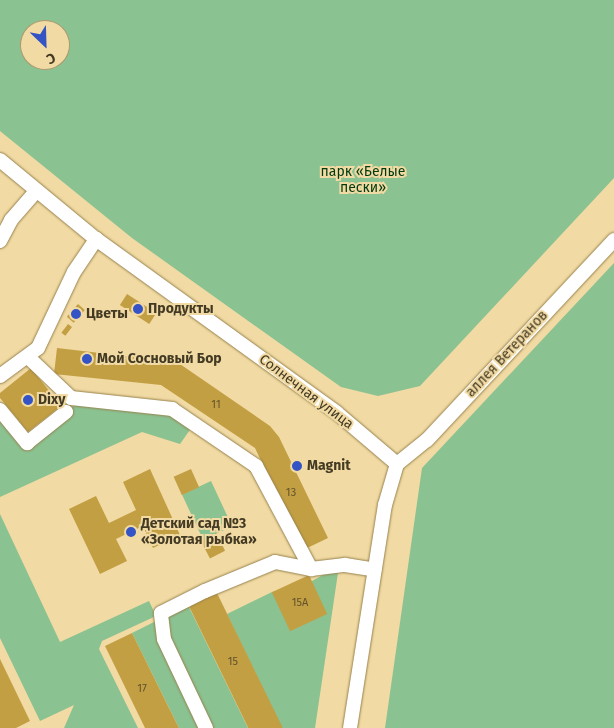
<!DOCTYPE html>
<meta charset="utf-8">
<style>
body{margin:0}
#map{position:relative;width:614px;height:728px;overflow:hidden;background:#f1daa3;font-family:"Fira Sans",sans-serif}
div>[style]{position:absolute}
.green>*{inset:0;background:#8ac291;transform-origin:0 0}
.building>*{inset:0;background:#c39f43;transform-origin:0 0}
.roads{filter:drop-shadow(0 0 1px #97824e) drop-shadow(0 0 1px #97824e)}
.minor>*{height:14px;margin:-7px;padding:0 7px;transform-origin:7px;border-radius:7px;background:#fff}
.dots>*{width:14px;height:14px;translate:-50% -50%;box-sizing:border-box;border:2px solid #f1daa3;border-radius:50%}
span{translate:-50% -50%;white-space:nowrap;text-align:center;line-height:1.15;-webkit-text-stroke:4px #f1daa3;paint-order:stroke}
.number-label{font-size:11px;color:#63532c}
.number-label span{-webkit-text-stroke-width:0}
.park-label{font-size:14px;color:#003a11}
.poi-label{font-size:14px;color:#433a24;font-weight:700}
.left{translate:0 -50%;text-align:left}
.street-label{font-size:14px;color:#433a24}
.north{position:absolute;left:20px;top:20px;width:50px;height:50px;box-sizing:border-box;background:#f1daa3;border:1px solid #ab9a70;border-radius:50%;rotate:156deg;font-size:14px;font-weight:700;line-height:20px;text-align:center;color:#433a24}
.north::after{content:'';display:block;margin:auto;width:18px;height:22px;background:#3453c4;clip-path:polygon(50% 0,100% 100%,50% 72%,0 100%)}
</style>
<div id="map">
<div class="green">
<i style="clip-path:polygon(evenodd,0 0,614px 0,614px 178px,420px 386px,378px 396px,341px 387px,132px 238px,0 131px,0 0,30px 30px,60px 30px,60px 60px,30px 60px,30px 30px)"></i>
<i style="clip-path:polygon(614px 263px,614px 728px,385px 728px,422px 468px)"></i>
<i style="clip-path:polygon(82px 399px,172px 409px,194px 424px,180px 444px,142px 432px,0 497px,0 410px,27px 443px)"></i>
<i style="left:211px;top:481px;width:50px;height:32px;rotate:65deg"></i>
<i style="clip-path:polygon(0 514px,60px 642px,149px 601px,156px 616px,102px 641px,99px 649px,138px 728px,64px 728px,74px 705px,40px 721px,0 638px)"></i>
<i style="clip-path:polygon(339px 566px,315px 728px,282px 728px,227px 614px,272px 592px,312px 581px)"></i>
<i style="clip-path:polygon(188px 605px,248px 728px,179px 728px,132px 633px)"></i>
</div>
<div class="building">
<i style="left:127px;top:294px;width:35px;height:13px;rotate:33deg"></i>
<i style="left:78px;top:304px;width:9px;height:17px;rotate:41deg"></i>
<i style="left:68px;top:324px;width:5px;height:11px;rotate:37deg"></i>
<i style="clip-path:polygon(57px 348px,177px 362px,270px 426px,279px 437px,328px 538px,303px 550px,255px 448px,161px 385px,54px 374px)"></i>
<i style="clip-path:polygon(31px 368px,61px 406px,28px 432px,0 398px,0 393px)"></i>
<i style="clip-path:polygon(150px 469px,180px 535px,153px 548px,143px 526px,116px 539px,127px 561px,100px 574px,69px 509px,96px 496px,109px 523px,136px 510px,123px 482px)"></i>
<i style="left:191px;top:469px;width:20px;height:19px;rotate:66deg"></i>
<i style="left:216px;top:533px;width:20px;height:17px;rotate:63deg"></i>
<i style="left:309px;top:575px;width:43px;height:41px;rotate:65deg"></i>
<i style="left:216px;top:591px;width:152px;height:31px;rotate:64deg"></i>
<i style="clip-path:polygon(132px 633px,166px 702px,179px 728px,145px 728px,105px 646px)"></i>
<i style="clip-path:polygon(0 659px,30px 721px,16px 728px,0 728px)"></i>
</div>
<div class="roads">
<div class="minor">
<i style="left:0;top:160px;width:124px;rotate:39.5deg"></i>
<i style="left:96px;top:239px;width:297px;rotate:35.8deg"></i>
<i style="left:337px;top:413px;width:79px;rotate:40.4deg"></i>
<i style="left:0;top:241px;width:24px;rotate:-62deg"></i>
<i style="left:11px;top:220px;width:38px;rotate:-49deg"></i>
<i style="left:28px;top:357px;width:59px;rotate:43.6deg"></i>
<i style="left:71px;top:398px;width:102px;rotate:6.2deg"></i>
<i style="left:172px;top:409px;width:102px;rotate:34.2deg"></i>
<i style="left:256px;top:466px;width:117px;rotate:61.9deg"></i>
<i style="left:0;top:376px;width:47px;rotate:-36.4deg"></i>
<i style="left:38px;top:348px;width:84px;rotate:-64.7deg"></i>
<i style="left:74px;top:272px;width:40px;rotate:-56deg"></i>
<i style="left:0;top:410px;width:43px;rotate:50.7deg"></i>
<i style="left:27px;top:443px;width:50px;rotate:-38.5deg"></i>
<i style="left:397px;top:464px;width:38px;rotate:-39deg"></i>
<i style="left:427px;top:440px;width:274px;rotate:-46.9deg"></i>
<i style="left:206px;top:728px;width:98px;rotate:-115.3deg"></i>
<i style="left:164px;top:639px;width:26px;rotate:-97deg"></i>
<i style="left:161px;top:613px;width:49px;rotate:-26.6deg"></i>
<i style="left:205px;top:591px;width:76px;rotate:-22.5deg"></i>
<i style="left:275px;top:562px;width:37px;rotate:11deg"></i>
<i style="left:311px;top:569px;width:34px;rotate:-7deg"></i>
<i style="left:345px;top:565px;width:30px;rotate:9deg"></i>
<i style="left:350px;top:728px;width:226px;rotate:-81.1deg"></i>
<i style="left:385px;top:505px;width:43px;rotate:-73.7deg"></i>
</div>
</div>
<div class="dots">
<i style="left:138px;top:309px;background:#3453c4"></i>
<i style="left:76px;top:314px;background:#3453c4"></i>
<i style="left:87px;top:359px;background:#3453c4"></i>
<i style="left:28px;top:400px;background:#3453c4"></i>
<i style="left:297px;top:466px;background:#3453c4"></i>
<i style="left:131px;top:532px;background:#3453c4"></i>
</div>
<div class="number-label">
<span style="left:216px;top:405px">11</span>
<span style="left:291px;top:493px">13</span>
<span style="left:300px;top:603px">15А</span>
<span style="left:233px;top:662px">15</span>
<span style="left:142px;top:689px">17</span>
</div>
<div class="park-label">
<span style="left:363px;top:180px">парк «Белые<br>пески»</span>
</div>
<div class="poi-label">
<span class="left" style="left:148px;top:309px">Продукты</span>
<span class="left" style="left:86px;top:314px">Цветы</span>
<span class="left" style="left:97px;top:359px">Мой Сосновый Бор</span>
<span class="left" style="left:38px;top:400px">Dixy</span>
<span class="left" style="left:307px;top:466px">Magnit</span>
<span class="left" style="left:141px;top:532px">Детский сад №3<br>«Золотая рыбка»</span>
</div>
<div class="street-label">
<span style="left:507px;top:354px;rotate:-47deg">аллея Ветеранов</span>
<span style="left:306px;top:392px;rotate:37deg">Солнечная улица</span>
</div>
<div class="north">С</div>
</div>
